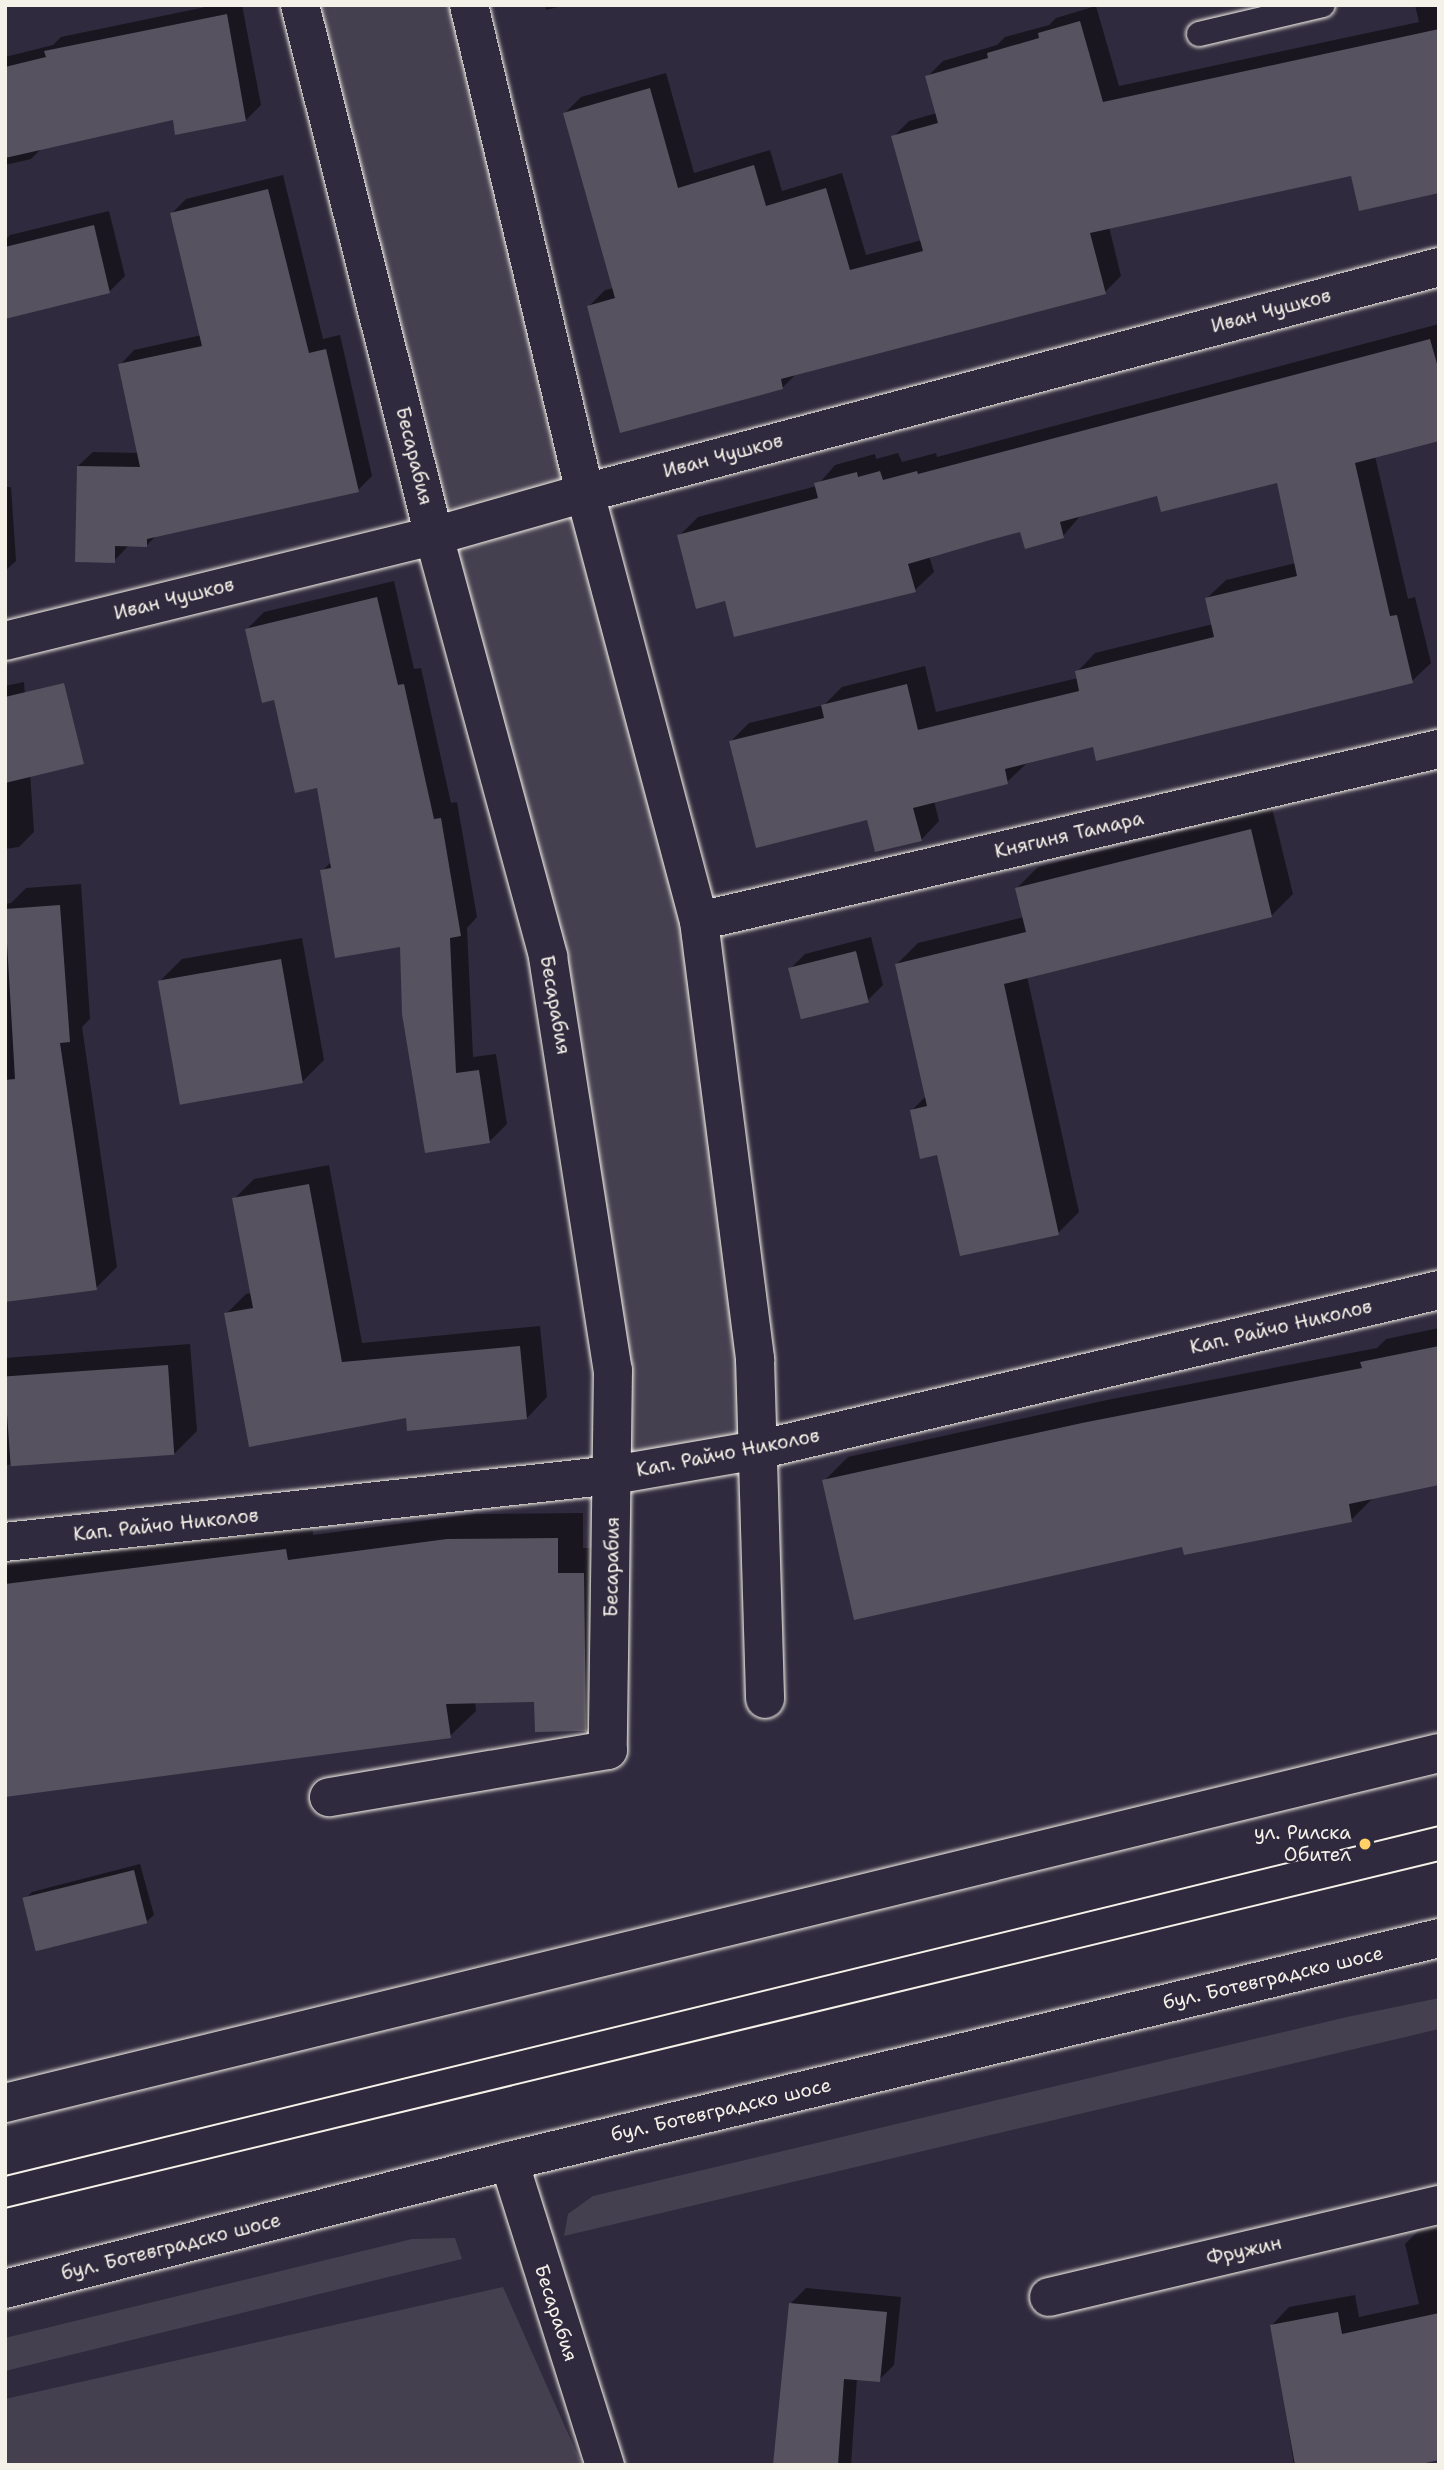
<!DOCTYPE html>
<meta charset="utf-8">
<style>
body{margin:0}
#map{position:relative;width:1444px;height:2470px;overflow:hidden;background:#2f2a3d;font-family:"Shantell Sans",sans-serif}
div>[style]{position:absolute}
.green>*{inset:0;background:#454050}
.shadow>*{inset:0;background:#0007}
.building>*{inset:0;background:#56525f;transform-origin:0 0}
.roads{filter:drop-shadow(0 0 2px #f4f1e8) drop-shadow(0 0 2px #f4f1e8)}
.service>*{height:24px;margin:-12px;padding:0 12px;transform-origin:12px;border-radius:12px;background:#2f2a3d}
.minor>*{height:38px;margin:-19px;padding:0 19px;transform-origin:19px;border-radius:19px;background:#2f2a3d}
.primary>*{height:38px;margin:-19px;padding:0 19px;transform-origin:19px;border-radius:19px;background:#2f2a3d}
.tram>*{height:2px;margin:-1px;padding:0 1px;transform-origin:1px;border-radius:1px;background:#f4f1e8}
.dots>*{width:19px;height:19px;translate:-50% -50%;box-sizing:border-box;border:4px solid #2f2a3d;border-radius:50%}
span{translate:-50% -50%;white-space:nowrap;text-align:center;line-height:1.15;-webkit-text-stroke:5px #2f2a3d;paint-order:stroke}
.street-label{font-size:19px;color:#f4f1e8}
.poi-label{font-size:19px;color:#f4f1e8}
.right{translate:-100% -50%;text-align:right}
.frame{position:absolute;inset:0;border:7px solid #f4f1e8;pointer-events:none}
</style>
<div id="map">
<div class="green">
<i style="clip-path:polygon(300px 5px,469px 5px,699px 921px,758px 1450px,613px 1475px,548px 957px)"></i>
<i style="clip-path:polygon(1439px 1998px,1439px 2029px,564px 2236px,568px 2214px,593px 2196px,1347px 2017px)"></i>
<i style="clip-path:polygon(455px 2238px,462px 2259px,5px 2371px,5px 2338px,412px 2239px)"></i>
<i style="clip-path:polygon(503px 2287px,582px 2465px,5px 2465px,5px 2399px)"></i>
</div>
<div class="shadow">
<i style="clip-path:polygon(215px 5px,242px 5px,261px 105px,246px 120px,174px 118px,42px 148px,31px 159px,5px 165px,5px 57px,53px 45px,61px 37px)"></i>
<i style="clip-path:polygon(545px 5px,565px 5px,546px 10px)"></i>
<i style="clip-path:polygon(1415px 5px,1439px 5px,1439px 192px,1352px 174px,1109px 227px,1121px 276px,1105px 292px,797px 373px,782px 388px,589px 306px,605px 290px,614px 288px,565px 113px,581px 97px,666px 73px,694px 173px,770px 150px,782px 191px,842px 173px,866px 255px,922px 240px,893px 137px,909px 121px,937px 113px,927px 77px,943px 61px,997px 45px,1005px 37px,1049px 25px,1056px 18px,1096px 6px,1119px 86px,1419px 22px)"></i>
<i style="clip-path:polygon(283px 175px,323px 339px,340px 335px,372px 476px,358px 490px,157px 535px,147px 545px,129px 545px,114px 561px,78px 466px,93px 452px,139px 453px,120px 365px,134px 350px,202px 335px,172px 213px,186px 199px)"></i>
<i style="clip-path:polygon(109px 211px,125px 276px,110px 291px,5px 293px,5px 240px,10px 235px)"></i>
<i style="clip-path:polygon(1439px 324px,1439px 439px,1375px 456px,1408px 599px,1415px 597px,1431px 663px,1412px 681px,1094px 745px,1026px 764px,1007px 782px,934px 801px,939px 821px,921px 840px,868px 818px,731px 741px,749px 723px,824px 705px,842px 687px,925px 666px,936px 712px,1078px 678px,1077px 672px,1095px 653px,1213px 624px,1207px 598px,1226px 580px,1296px 563px,1278px 481px,1158px 494px,1081px 515px,1063px 536px,1022px 530px,929px 556px,934px 572px,915px 590px,726px 599px,679px 536px,698px 517px,817px 486px,835px 465px,875px 454px,876px 459px,898px 453px,902px 462px,936px 453px,937px 457px)"></i>
<i style="clip-path:polygon(5px 487px,11px 487px,16px 561px,5px 571px)"></i>
<i style="clip-path:polygon(394px 581px,414px 669px,421px 668px,451px 803px,457px 802px,477px 917px,467px 928px,473px 1057px,496px 1054px,507px 1124px,490px 1141px,426px 1151px,401px 945px,322px 871px,332px 861px,318px 786px,247px 629px,264px 612px)"></i>
<i style="clip-path:polygon(24px 682px,34px 832px,19px 847px,5px 849px,5px 686px)"></i>
<i style="clip-path:polygon(1272px 808px,1293px 894px,1272px 915px,1027px 976px,1079px 1212px,1058px 1233px,939px 1153px,912px 1110px,926px 1096px,897px 964px,918px 943px,1024px 917px,1017px 888px,1038px 867px)"></i>
<i style="clip-path:polygon(81px 884px,90px 1019px,82px 1027px,117px 1267px,96px 1288px,5px 1300px,5px 904px,11px 903px,26px 888px)"></i>
<i style="clip-path:polygon(871px 937px,883px 985px,868px 1000px,790px 969px,805px 954px)"></i>
<i style="clip-path:polygon(302px 938px,324px 1060px,302px 1082px,160px 981px,182px 959px)"></i>
<i style="clip-path:polygon(329px 1165px,362px 1343px,540px 1326px,547px 1397px,527px 1418px,408px 1416px,226px 1314px,246px 1294px,252px 1293px,234px 1199px,254px 1179px)"></i>
<i style="clip-path:polygon(1439px 1328px,1439px 1483px,1375px 1496px,1351px 1520px,1184px 1545px,824px 1481px,848px 1457px,1107px 1400px,1377px 1348px,1386px 1339px)"></i>
<i style="clip-path:polygon(190px 1344px,197px 1431px,175px 1453px,5px 1465px,5px 1358px)"></i>
<i style="clip-path:polygon(583px 1513px,583px 1548px,609px 1548px,611px 1704px,586px 1730px,536px 1700px,475px 1701px,476px 1711px,450px 1736px,5px 1795px,5px 1562px,312px 1524px,313px 1535px,474px 1514px)"></i>
<i style="clip-path:polygon(140px 1864px,154px 1915px,146px 1922px,25px 1899px,32px 1892px)"></i>
<i style="clip-path:polygon(1439px 2223px,1439px 2457px,1403px 2465px,1294px 2465px,1272px 2325px,1289px 2307px,1355px 2295px,1359px 2317px,1419px 2304px,1405px 2244px,1423px 2226px)"></i>
<i style="clip-path:polygon(806px 2288px,901px 2297px,894px 2365px,879px 2380px,857px 2378px,851px 2465px,777px 2465px,791px 2303px)"></i>
</div>
<div class="building">
<i style="clip-path:polygon(227px 14px,246px 121px,175px 135px,173px 120px,5px 158px,5px 67px,46px 57px,44px 51px)"></i>
<i style="clip-path:polygon(1080px 21px,1103px 102px,1439px 29px,1439px 193px,1359px 211px,1351px 176px,1090px 233px,1106px 294px,781px 379px,783px 389px,620px 433px,587px 306px,615px 298px,563px 113px,650px 88px,678px 188px,754px 165px,766px 206px,826px 188px,850px 270px,923px 251px,891px 136px,938px 123px,925px 76px,988px 58px,987px 53px,1039px 38px,1038px 33px)"></i>
<i style="clip-path:polygon(268px 189px,309px 353px,326px 349px,359px 492px,147px 539px,147px 547px,115px 546px,115px 563px,75px 562px,77px 466px,140px 467px,118px 364px,202px 346px,170px 213px)"></i>
<i style="clip-path:polygon(94px 225px,110px 293px,5px 319px,5px 247px)"></i>
<i style="clip-path:polygon(1430px 339px,1439px 371px,1439px 441px,1355px 463px,1390px 616px,1397px 615px,1413px 683px,1096px 761px,1093px 747px,1005px 769px,1008px 784px,913px 808px,922px 841px,875px 852px,867px 820px,756px 848px,729px 741px,824px 718px,821px 705px,907px 684px,918px 730px,1079px 691px,1075px 671px,1214px 637px,1205px 598px,1297px 576px,1277px 483px,1161px 512px,1157px 496px,1060px 522px,1064px 538px,1025px 549px,1020px 532px,990px 540px,908px 564px,916px 592px,734px 637px,725px 601px,696px 609px,677px 535px,818px 498px,814px 483px,857px 472px,858px 477px,880px 471px,883px 480px,917px 471px,918px 474px)"></i>
<i style="clip-path:polygon(377px 597px,398px 685px,404px 684px,434px 819px,441px 818px,461px 936px,450px 938px,456px 1073px,479px 1070px,490px 1143px,425px 1153px,402px 1014px,400px 947px,335px 958px,320px 870px,331px 868px,317px 788px,295px 793px,274px 700px,262px 703px,245px 629px)"></i>
<i style="clip-path:polygon(64px 683px,84px 764px,5px 783px,5px 697px)"></i>
<i style="clip-path:polygon(1251px 829px,1272px 917px,1004px 984px,1059px 1235px,960px 1256px,937px 1155px,920px 1159px,910px 1110px,927px 1106px,895px 964px,1026px 932px,1015px 888px)"></i>
<i style="clip-path:polygon(60px 905px,70px 1042px,60px 1043px,97px 1290px,5px 1302px,5px 1080px,15px 1079px,5px 909px)"></i>
<i style="left:856px;top:951px;width:53px;height:70px;rotate:76deg"></i>
<i style="left:281px;top:959px;width:126px;height:125px;rotate:80deg"></i>
<i style="clip-path:polygon(309px 1184px,342px 1362px,520px 1346px,527px 1419px,407px 1431px,406px 1418px,249px 1447px,224px 1313px,253px 1308px,232px 1198px)"></i>
<i style="clip-path:polygon(1439px 1346px,1439px 1485px,1349px 1504px,1352px 1522px,1184px 1555px,1182px 1547px,854px 1620px,822px 1480px,1082px 1423px,1362px 1368px,1360px 1362px)"></i>
<i style="left:168px;top:1365px;width:90px;height:164px;rotate:86deg"></i>
<i style="clip-path:polygon(558px 1538px,558px 1573px,584px 1573px,586px 1731px,535px 1732px,534px 1702px,446px 1704px,451px 1738px,5px 1797px,5px 1584px,286px 1549px,288px 1560px,447px 1539px)"></i>
<i style="left:134px;top:1870px;width:55px;height:115px;rotate:76deg"></i>
<i style="clip-path:polygon(789px 2303px,887px 2312px,880px 2382px,844px 2379px,838px 2465px,773px 2465px)"></i>
<i style="clip-path:polygon(1338px 2312px,1342px 2334px,1439px 2313px,1439px 2460px,1416px 2465px,1295px 2465px,1270px 2325px)"></i>
</div>
<div class="roads">
<div class="service">
<i style="left:1199px;top:34px;width:127px;rotate:-13.2deg"></i>
</div>
<div class="minor">
<i style="left:300px;top:5px;width:548px;rotate:75.84deg"></i>
<i style="left:434px;top:536px;width:436px;rotate:74.8deg"></i>
<i style="left:548px;top:957px;width:418px;rotate:81.1deg"></i>
<i style="left:613px;top:1370px;width:380px;rotate:90.8deg"></i>
<i style="left:608px;top:1750px;width:283px;rotate:170.4deg"></i>
<i style="left:469px;top:5px;width:502px;rotate:76.63deg"></i>
<i style="left:585px;top:493px;width:443px;rotate:75.1deg"></i>
<i style="left:699px;top:921px;width:442px;rotate:82.7deg"></i>
<i style="left:755px;top:1359px;width:340px;rotate:88.3deg"></i>
<i style="left:5px;top:641px;width:442px;rotate:-13.8deg"></i>
<i style="left:434px;top:536px;width:157px;rotate:-15.9deg"></i>
<i style="left:585px;top:493px;width:883px;rotate:-14.82deg"></i>
<i style="left:699px;top:921px;width:760px;rotate:-13.09deg"></i>
<i style="left:5px;top:1542px;width:612px;rotate:-6.29deg"></i>
<i style="left:613px;top:1475px;width:147px;rotate:-9.8deg"></i>
<i style="left:758px;top:1450px;width:700px;rotate:-13.22deg"></i>
<i style="left:509px;top:2161px;width:319px;rotate:72.5deg"></i>
<i style="left:1049px;top:2297px;width:401px;rotate:-13.3deg"></i>
</div>
<div class="primary">
<i style="left:5px;top:2103px;width:1476px;rotate:-13.72deg"></i>
<i style="left:5px;top:2289px;width:520px;rotate:-14.25deg"></i>
<i style="left:509px;top:2161px;width:956px;rotate:-13.48deg"></i>
</div>
</div>
<div class="tram">
<i style="left:5px;top:2176px;width:1476px;rotate:-13.72deg"></i>
<i style="left:5px;top:2208px;width:1475px;rotate:-13.6deg"></i>
</div>
<div class="dots">
<i style="left:1365px;top:1844px;background:#ffd166"></i>
</div>
<div class="street-label">
<span style="left:1271px;top:311px;rotate:-15deg">Иван Чушков</span>
<span style="left:414px;top:456px;rotate:76deg">Бесарабия</span>
<span style="left:723px;top:456px;rotate:-15deg">Иван Чушков</span>
<span style="left:174px;top:599px;rotate:-14deg">Иван Чушков</span>
<span style="left:1069px;top:835px;rotate:-13deg">Княгиня Тамара</span>
<span style="left:555px;top:1005px;rotate:80deg">Бесарабия</span>
<span style="left:1281px;top:1327px;rotate:-13deg">Кап. Райчо Николов</span>
<span style="left:728px;top:1453px;rotate:-11deg">Кап. Райчо Николов</span>
<span style="left:166px;top:1525px;rotate:-6deg">Кап. Райчо Николов</span>
<span style="left:612px;top:1567px;rotate:-89deg">Бесарабия</span>
<span style="left:1273px;top:1978px;rotate:-13deg">бул. Ботевградско шосе</span>
<span style="left:721px;top:2110px;rotate:-13deg">бул. Ботевградско шосе</span>
<span style="left:171px;top:2247px;rotate:-14deg">бул. Ботевградско шосе</span>
<span style="left:1244px;top:2251px;rotate:-13deg">Фружин</span>
<span style="left:556px;top:2313px;rotate:72deg">Бесарабия</span>
</div>
<div class="poi-label">
<span class="right" style="left:1351px;top:1844px">ул. Рилска<br>Обител</span>
</div>
<div class="frame"></div>
</div>
